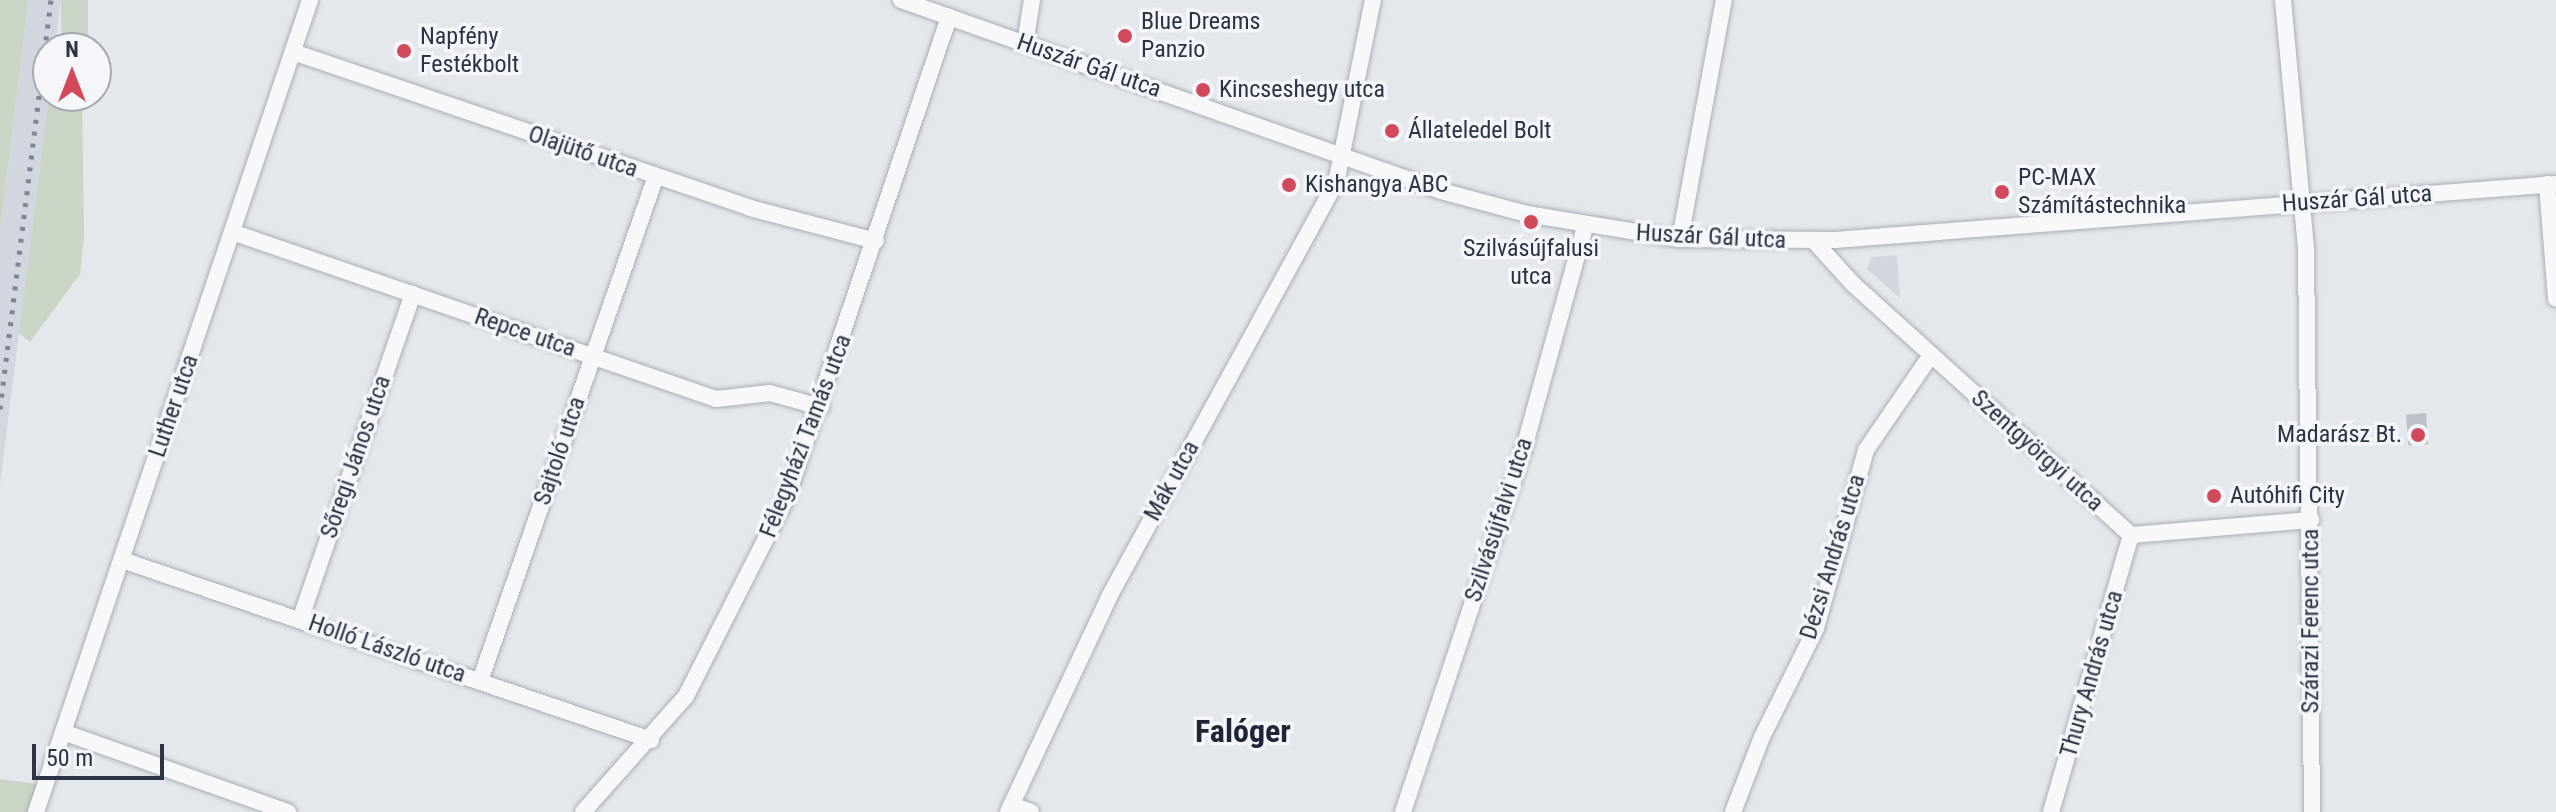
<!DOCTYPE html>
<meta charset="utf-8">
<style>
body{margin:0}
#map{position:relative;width:2556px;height:812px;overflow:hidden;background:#e4e7ec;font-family:"Roboto Condensed",sans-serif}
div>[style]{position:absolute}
.built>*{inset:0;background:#d2d6de}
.green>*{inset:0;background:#c9d6c5;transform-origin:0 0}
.building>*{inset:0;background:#bbc0ca;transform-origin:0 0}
.roads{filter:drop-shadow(0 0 2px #a9aeb7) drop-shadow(0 0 2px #a9aeb7)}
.street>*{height:16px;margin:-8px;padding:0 8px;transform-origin:8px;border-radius:8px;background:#f7f8fa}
.rail>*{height:5px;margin-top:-2.5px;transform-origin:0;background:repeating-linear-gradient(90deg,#7d8696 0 4px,transparent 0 12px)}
.dots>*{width:22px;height:22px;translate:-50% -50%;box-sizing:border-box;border:4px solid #f4f6f9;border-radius:50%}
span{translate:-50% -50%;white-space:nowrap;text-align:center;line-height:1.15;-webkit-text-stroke:7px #f4f6f9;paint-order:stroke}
.poi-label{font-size:24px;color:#2b3445}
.left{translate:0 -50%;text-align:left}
.right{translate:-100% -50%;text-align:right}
.street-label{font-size:24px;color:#2b3445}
.district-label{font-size:32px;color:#1d2536;font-weight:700}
.north{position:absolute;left:32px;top:32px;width:80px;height:80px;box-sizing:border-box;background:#f4f6f9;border:2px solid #a4a8b1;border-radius:50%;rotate:0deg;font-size:22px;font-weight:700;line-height:32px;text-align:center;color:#2b3445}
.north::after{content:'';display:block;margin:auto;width:28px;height:36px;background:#d1495b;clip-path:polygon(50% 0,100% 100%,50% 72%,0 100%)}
.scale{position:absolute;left:32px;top:744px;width:132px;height:36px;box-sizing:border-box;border:4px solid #2b3445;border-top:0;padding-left:10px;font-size:24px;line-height:28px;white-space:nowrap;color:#2b3445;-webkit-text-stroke:6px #f4f6f9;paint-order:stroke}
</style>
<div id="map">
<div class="built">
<i style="clip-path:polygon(28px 0,61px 0,55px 48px,48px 48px,49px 96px,0 484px,0 232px)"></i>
<i style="clip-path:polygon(1897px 255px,1900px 298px,1867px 269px,1872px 257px)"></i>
</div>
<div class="green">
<i style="clip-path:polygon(0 0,28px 0,0 232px)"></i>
<i style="left:61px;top:0;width:27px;height:48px"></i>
<i style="clip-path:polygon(49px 96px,82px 96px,84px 238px,80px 274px,30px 342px,19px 333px)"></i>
<i style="clip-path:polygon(0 779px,37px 784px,27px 812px,0 812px)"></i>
</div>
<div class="building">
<i style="left:2426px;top:413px;width:31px;height:20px;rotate:86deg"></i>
</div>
<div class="roads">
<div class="street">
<i style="left:901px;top:0;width:573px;rotate:19.48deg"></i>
<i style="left:1441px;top:191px;width:89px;rotate:15deg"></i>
<i style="left:1527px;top:214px;width:155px;rotate:9.3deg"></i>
<i style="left:1680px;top:239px;width:155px;rotate:0.4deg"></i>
<i style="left:1835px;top:240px;width:723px;rotate:-4.44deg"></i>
<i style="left:2283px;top:0;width:248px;rotate:84.7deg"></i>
<i style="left:2306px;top:247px;width:565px;rotate:89.39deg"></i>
<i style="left:1025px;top:44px;width:45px;rotate:-81deg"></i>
<i style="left:293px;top:52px;width:483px;rotate:18.8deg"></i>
<i style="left:750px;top:208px;width:130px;rotate:14.7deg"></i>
<i style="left:2547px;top:184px;width:115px;rotate:85.5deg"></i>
<i style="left:232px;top:232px;width:512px;rotate:19.04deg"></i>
<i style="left:716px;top:399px;width:54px;rotate:-6.3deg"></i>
<i style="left:770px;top:393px;width:53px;rotate:15.4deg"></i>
<i style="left:1680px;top:239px;width:243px;rotate:-79.6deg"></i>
<i style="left:1814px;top:241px;width:58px;rotate:47.8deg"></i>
<i style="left:1853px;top:284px;width:375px;rotate:42.1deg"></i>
<i style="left:2131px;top:535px;width:181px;rotate:-4.8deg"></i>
<i style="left:122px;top:560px;width:559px;rotate:18.79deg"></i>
<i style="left:300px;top:620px;width:345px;rotate:-70.9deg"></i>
<i style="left:480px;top:681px;width:535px;rotate:-70.79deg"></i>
<i style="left:63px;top:732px;width:239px;rotate:19.6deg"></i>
<i style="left:1011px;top:805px;width:21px;rotate:19deg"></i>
<i style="left:36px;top:812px;width:857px;rotate:-71.35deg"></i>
<i style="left:583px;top:812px;width:155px;rotate:-48.4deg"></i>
<i style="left:686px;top:696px;width:223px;rotate:-63.1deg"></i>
<i style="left:787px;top:497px;width:507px;rotate:-71.35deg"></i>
<i style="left:1008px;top:812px;width:240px;rotate:-64.8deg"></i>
<i style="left:1110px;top:595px;width:470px;rotate:-61.3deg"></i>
<i style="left:1336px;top:183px;width:187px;rotate:-78.6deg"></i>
<i style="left:1403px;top:812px;width:384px;rotate:-71.6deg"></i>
<i style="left:1524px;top:448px;width:230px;rotate:-74.6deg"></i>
<i style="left:1733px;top:812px;width:80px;rotate:-68.9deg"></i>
<i style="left:1762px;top:737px;width:122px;rotate:-63.6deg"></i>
<i style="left:1816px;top:628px;width:185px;rotate:-74.3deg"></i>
<i style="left:1866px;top:450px;width:115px;rotate:-55.6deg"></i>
<i style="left:2051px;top:812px;width:288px;rotate:-73.9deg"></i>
</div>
</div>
<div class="rail">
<i style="left:0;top:409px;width:412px;rotate:-82.9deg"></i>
</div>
<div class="dots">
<i style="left:1125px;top:36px;background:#d1495b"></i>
<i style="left:404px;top:51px;background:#d1495b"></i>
<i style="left:1203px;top:90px;background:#d1495b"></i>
<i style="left:1392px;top:131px;background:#d1495b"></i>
<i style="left:1289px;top:185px;background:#d1495b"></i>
<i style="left:2002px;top:192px;background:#d1495b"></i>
<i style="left:1531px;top:222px;background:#d1495b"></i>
<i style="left:2418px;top:435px;background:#d1495b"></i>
<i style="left:2214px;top:496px;background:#d1495b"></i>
</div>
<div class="poi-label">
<span class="left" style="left:1141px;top:36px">Blue Dreams<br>Panzio</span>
<span class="left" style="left:420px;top:51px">Napfény<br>Festékbolt</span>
<span class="left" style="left:1219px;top:90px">Kincseshegy utca</span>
<span class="left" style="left:1408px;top:131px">Állateledel Bolt</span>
<span class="left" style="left:2018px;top:192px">PC-MAX<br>Számítástechnika</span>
<span class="left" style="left:1305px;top:185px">Kishangya ABC</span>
<span style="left:1531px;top:263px">Szilvásújfalusi<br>utca</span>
<span class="right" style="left:2402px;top:435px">Madarász Bt.</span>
<span class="left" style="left:2230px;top:496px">Autóhifi City</span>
</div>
<div class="street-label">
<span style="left:1089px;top:66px;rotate:19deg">Huszár Gál utca</span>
<span style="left:583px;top:152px;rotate:19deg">Olajütő utca</span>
<span style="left:2357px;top:199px;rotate:-4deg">Huszár Gál utca</span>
<span style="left:1711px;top:237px;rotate:3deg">Huszár Gál utca</span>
<span style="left:525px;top:333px;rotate:19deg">Repce utca</span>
<span style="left:174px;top:406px;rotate:-71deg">Luther utca</span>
<span style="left:806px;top:436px;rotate:-69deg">Félegyházi Tamás utca</span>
<span style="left:560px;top:451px;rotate:-71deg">Sajtoló utca</span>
<span style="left:2037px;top:451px;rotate:42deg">Szentgyörgyi utca</span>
<span style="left:356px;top:457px;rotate:-71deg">Sőregi János utca</span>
<span style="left:1172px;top:481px;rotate:-61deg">Mák utca</span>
<span style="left:1499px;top:520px;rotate:-72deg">Szilvásújfalvi utca</span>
<span style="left:1833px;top:557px;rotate:-73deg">Dézsi András utca</span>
<span style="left:2311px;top:621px;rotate:-90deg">Szárazi Ferenc utca</span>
<span style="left:387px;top:649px;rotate:19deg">Holló László utca</span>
<span style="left:2092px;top:674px;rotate:-74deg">Thury András utca</span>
</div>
<div class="district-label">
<span style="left:1243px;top:731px">Falóger</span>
</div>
<div class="north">N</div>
<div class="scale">50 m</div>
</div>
